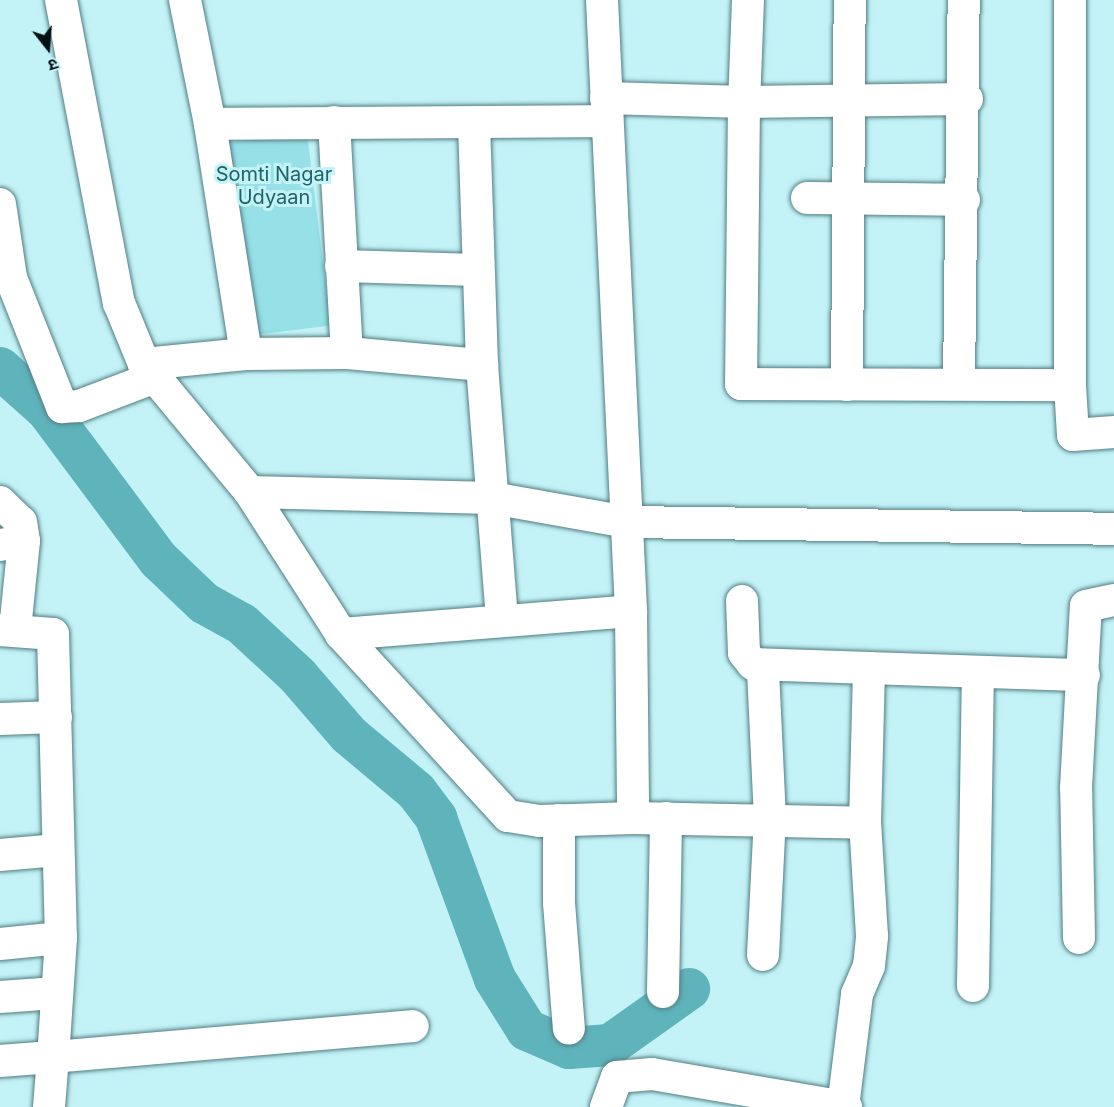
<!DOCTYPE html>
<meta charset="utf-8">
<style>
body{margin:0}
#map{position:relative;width:1114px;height:1107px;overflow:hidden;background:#c3f3f7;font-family:Inter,"Noto Sans Devanagari",sans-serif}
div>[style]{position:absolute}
.green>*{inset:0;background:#96e0e7;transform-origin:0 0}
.river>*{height:42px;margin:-21px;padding:0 21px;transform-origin:21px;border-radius:21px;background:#5fb3bb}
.roads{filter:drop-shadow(0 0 2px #517d81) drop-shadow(0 0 2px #517d81)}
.minor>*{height:32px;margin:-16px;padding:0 16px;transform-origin:16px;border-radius:16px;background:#fff}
span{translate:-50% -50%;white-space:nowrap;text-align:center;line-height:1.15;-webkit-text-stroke:6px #c3f3f7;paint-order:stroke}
.park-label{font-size:20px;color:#1e6369}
.north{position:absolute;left:18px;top:18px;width:60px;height:60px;-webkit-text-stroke:4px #c3f3f7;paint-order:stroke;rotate:163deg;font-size:16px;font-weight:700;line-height:24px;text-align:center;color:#011012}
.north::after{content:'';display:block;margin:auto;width:21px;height:27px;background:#011012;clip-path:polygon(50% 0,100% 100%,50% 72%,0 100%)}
</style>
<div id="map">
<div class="green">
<i style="left:307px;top:133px;width:194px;height:78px;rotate:83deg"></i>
</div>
<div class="river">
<i style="left:0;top:368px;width:63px;rotate:41.8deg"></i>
<i style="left:47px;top:410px;width:187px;rotate:53.3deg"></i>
<i style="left:159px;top:560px;width:62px;rotate:43.7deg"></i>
<i style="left:204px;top:603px;width:43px;rotate:28.9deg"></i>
<i style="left:242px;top:624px;width:76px;rotate:42.9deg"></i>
<i style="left:298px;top:676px;width:78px;rotate:49.2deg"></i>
<i style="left:349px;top:735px;width:87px;rotate:39.9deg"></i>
<i style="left:416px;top:791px;width:34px;rotate:53deg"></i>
<i style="left:436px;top:818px;width:171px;rotate:69.9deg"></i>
<i style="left:495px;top:979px;width:60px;rotate:57.9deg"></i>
<i style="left:527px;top:1030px;width:46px;rotate:23.2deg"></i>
<i style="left:569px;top:1048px;width:41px;rotate:-4.2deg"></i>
<i style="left:610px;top:1045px;width:97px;rotate:-35.3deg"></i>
</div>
<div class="roads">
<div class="minor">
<i style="left:61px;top:0;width:309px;rotate:79.2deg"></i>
<i style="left:119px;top:303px;width:66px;rotate:67.7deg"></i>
<i style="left:144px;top:364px;width:166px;rotate:50.4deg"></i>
<i style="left:250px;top:492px;width:169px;rotate:57.3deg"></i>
<i style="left:341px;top:634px;width:291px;rotate:-4.5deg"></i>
<i style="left:185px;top:0;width:126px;rotate:78.6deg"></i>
<i style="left:602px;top:0;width:612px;rotate:87.28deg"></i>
<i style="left:631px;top:611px;width:207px;rotate:89.4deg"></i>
<i style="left:748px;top:0;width:102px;rotate:92.2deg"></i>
<i style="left:744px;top:102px;width:223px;rotate:-0.8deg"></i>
<i style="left:606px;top:98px;width:138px;rotate:1.7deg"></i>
<i style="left:744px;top:102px;width:282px;rotate:90.6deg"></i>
<i style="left:741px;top:384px;width:329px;rotate:0.2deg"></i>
<i style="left:1070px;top:385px;width:50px;rotate:86.6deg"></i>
<i style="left:1073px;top:435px;width:41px;rotate:-4.2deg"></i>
<i style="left:334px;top:122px;width:231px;rotate:86.8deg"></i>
<i style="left:474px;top:123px;width:242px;rotate:88.1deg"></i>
<i style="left:482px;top:365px;width:256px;rotate:85.5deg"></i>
<i style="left:807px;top:198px;width:157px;rotate:0.7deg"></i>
<i style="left:0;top:204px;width:75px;rotate:81.5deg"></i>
<i style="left:11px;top:278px;width:139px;rotate:68.4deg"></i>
<i style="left:62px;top:407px;width:17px;rotate:-3deg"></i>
<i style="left:79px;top:406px;width:85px;rotate:-20.8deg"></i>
<i style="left:341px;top:266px;width:137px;rotate:1.7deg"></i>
<i style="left:246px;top:354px;width:101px;rotate:-0.6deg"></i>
<i style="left:347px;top:353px;width:136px;rotate:5.1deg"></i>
<i style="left:144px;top:364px;width:102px;rotate:-5.6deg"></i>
<i style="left:246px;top:354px;width:233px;rotate:-98.9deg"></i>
<i style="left:210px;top:124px;width:396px;rotate:-0.4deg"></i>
<i style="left:959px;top:384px;width:384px;rotate:-89.3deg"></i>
<i style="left:847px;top:385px;width:385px;rotate:-89.6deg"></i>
<i style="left:1070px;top:385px;width:385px;rotate:-90deg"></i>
<i style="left:250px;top:492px;width:242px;rotate:1.4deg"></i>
<i style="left:492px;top:498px;width:137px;rotate:10.1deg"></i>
<i style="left:627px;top:522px;width:487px;rotate:0.8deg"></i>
<i style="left:0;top:502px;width:29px;rotate:44deg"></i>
<i style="left:21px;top:522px;width:19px;rotate:81deg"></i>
<i style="left:0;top:545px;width:24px;rotate:-9deg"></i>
<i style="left:24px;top:541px;width:88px;rotate:95.8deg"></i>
<i style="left:742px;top:601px;width:52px;rotate:87.8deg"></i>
<i style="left:744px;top:653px;width:14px;rotate:51deg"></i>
<i style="left:753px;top:664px;width:116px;rotate:2deg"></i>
<i style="left:0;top:630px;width:53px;rotate:4.3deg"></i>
<i style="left:53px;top:634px;width:304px;rotate:88.5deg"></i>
<i style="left:61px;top:938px;width:119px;rotate:93.8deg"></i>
<i style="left:53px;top:1057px;width:53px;rotate:175.7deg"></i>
<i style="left:341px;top:634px;width:247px;rotate:47.5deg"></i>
<i style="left:508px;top:816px;width:32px;rotate:9deg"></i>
<i style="left:540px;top:821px;width:93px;rotate:-1.8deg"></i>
<i style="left:633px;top:818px;width:232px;rotate:1.2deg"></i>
<i style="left:0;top:719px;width:56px;rotate:-2deg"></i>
<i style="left:559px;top:820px;width:83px;rotate:90deg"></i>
<i style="left:559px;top:903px;width:126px;rotate:85.5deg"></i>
<i style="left:0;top:855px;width:58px;rotate:-4.9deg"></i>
<i style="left:1079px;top:938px;width:150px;rotate:-91.1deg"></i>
<i style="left:1076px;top:788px;width:182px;rotate:-86.9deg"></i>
<i style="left:1086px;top:606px;width:29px;rotate:-12deg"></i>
<i style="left:0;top:944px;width:61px;rotate:-5.6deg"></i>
<i style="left:763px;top:955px;width:136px;rotate:-87.1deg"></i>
<i style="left:770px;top:819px;width:151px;rotate:-92.7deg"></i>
<i style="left:973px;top:986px;width:311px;rotate:-89.1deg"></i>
<i style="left:663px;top:992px;width:174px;rotate:-89deg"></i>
<i style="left:0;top:997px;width:56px;rotate:-4.1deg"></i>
<i style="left:49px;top:1107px;width:50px;rotate:-85.4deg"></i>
<i style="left:53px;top:1057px;width:361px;rotate:-4.9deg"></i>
<i style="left:606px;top:1107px;width:32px;rotate:-70deg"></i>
<i style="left:617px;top:1077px;width:35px;rotate:-5deg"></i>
<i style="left:652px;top:1074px;width:197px;rotate:9.7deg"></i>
<i style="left:843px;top:1107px;width:114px;rotate:-82.9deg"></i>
<i style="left:857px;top:994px;width:30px;rotate:-67deg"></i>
<i style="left:869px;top:966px;width:30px;rotate:-84deg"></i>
<i style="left:872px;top:936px;width:113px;rotate:-93.5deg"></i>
<i style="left:865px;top:823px;width:155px;rotate:-88.5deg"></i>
<i style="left:869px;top:668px;width:215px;rotate:1.9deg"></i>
</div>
</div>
<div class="park-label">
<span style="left:274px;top:186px">Somti Nagar<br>Udyaan</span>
</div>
<div class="north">उ</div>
</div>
